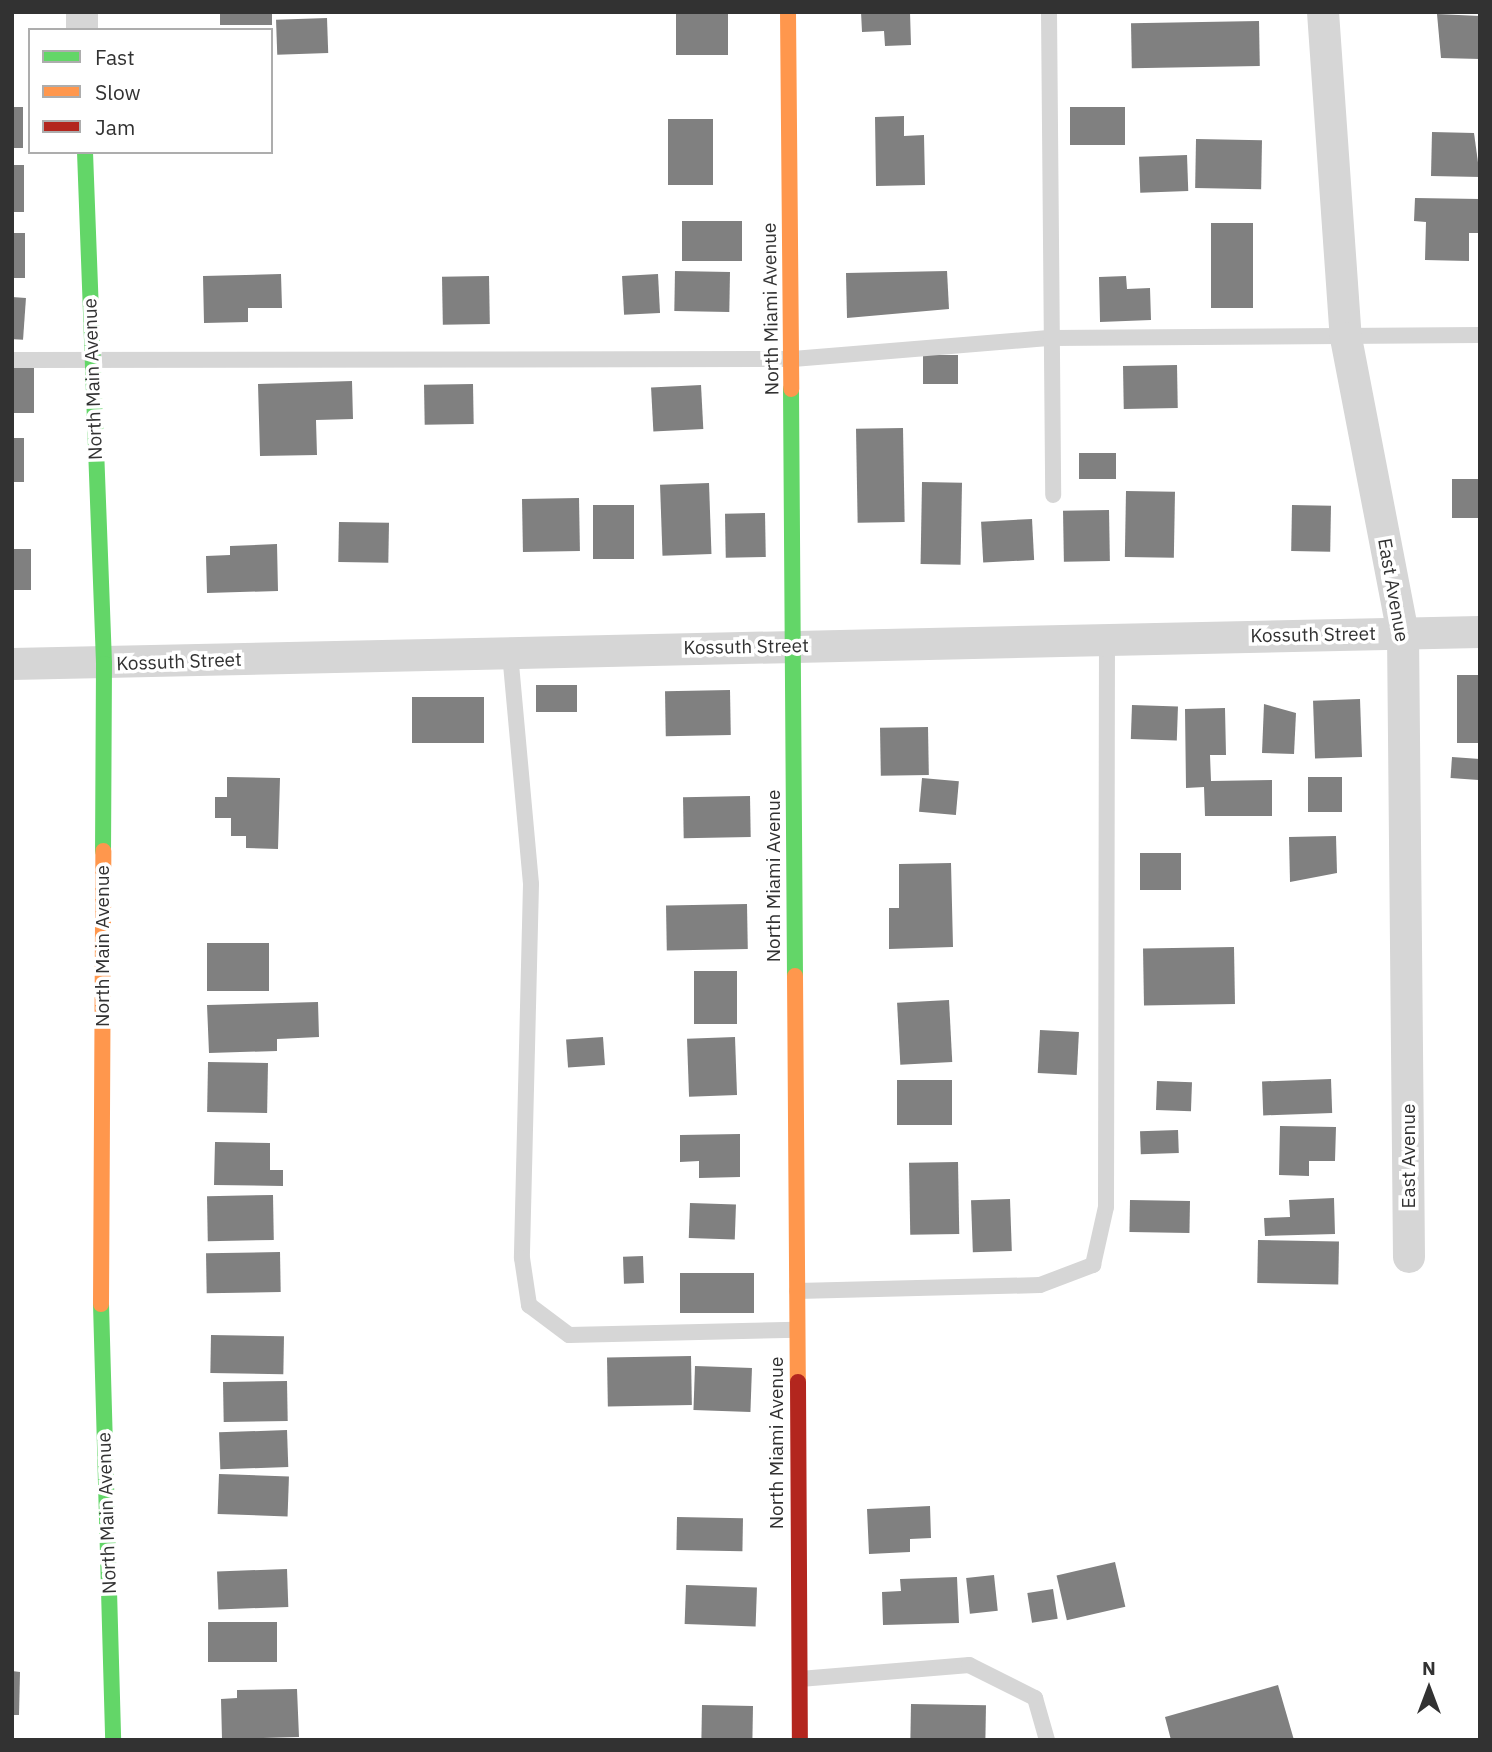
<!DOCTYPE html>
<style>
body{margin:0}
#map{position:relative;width:1492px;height:1752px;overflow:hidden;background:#fff;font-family:"IBM Plex Sans",sans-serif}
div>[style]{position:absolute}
.building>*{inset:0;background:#808080;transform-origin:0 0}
.lane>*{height:16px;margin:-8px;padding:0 8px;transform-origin:8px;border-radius:8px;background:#d6d6d6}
.street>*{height:32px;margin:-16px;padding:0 16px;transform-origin:16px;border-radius:16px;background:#d6d6d6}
.fast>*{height:16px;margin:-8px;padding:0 8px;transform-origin:8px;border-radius:8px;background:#63d668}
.slow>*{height:16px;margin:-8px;padding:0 8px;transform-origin:8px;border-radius:8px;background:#ff974d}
.jam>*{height:16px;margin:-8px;padding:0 8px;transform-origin:8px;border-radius:8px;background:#b3261e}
span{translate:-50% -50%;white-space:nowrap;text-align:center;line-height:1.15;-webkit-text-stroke:7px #fff;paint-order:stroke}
.street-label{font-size:19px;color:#323232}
.frame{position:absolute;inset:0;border:14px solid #323232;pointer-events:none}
.legend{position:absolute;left:28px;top:28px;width:245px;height:126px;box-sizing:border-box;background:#fff;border:2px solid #adadad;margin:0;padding:9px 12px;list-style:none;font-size:21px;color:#323232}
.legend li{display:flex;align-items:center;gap:14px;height:35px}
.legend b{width:35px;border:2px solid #adadad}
.north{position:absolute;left:1394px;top:1654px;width:70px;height:70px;-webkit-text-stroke:5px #fff;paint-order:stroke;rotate:0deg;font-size:19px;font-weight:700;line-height:28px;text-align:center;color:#323232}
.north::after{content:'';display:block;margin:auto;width:24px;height:32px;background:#323232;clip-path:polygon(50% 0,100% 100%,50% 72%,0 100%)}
</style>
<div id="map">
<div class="building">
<i style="left:220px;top:12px;width:52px;height:13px"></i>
<i style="left:676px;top:12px;width:52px;height:43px"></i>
<i style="clip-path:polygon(861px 12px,910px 12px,911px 45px,885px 46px,884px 31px,862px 32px)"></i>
<i style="clip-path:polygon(1437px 14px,1480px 16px,1480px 59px,1441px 58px)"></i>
<i style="left:327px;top:18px;width:35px;height:51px;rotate:88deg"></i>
<i style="left:1259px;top:21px;width:45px;height:128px;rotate:89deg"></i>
<i style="left:12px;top:107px;width:11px;height:41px"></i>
<i style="left:1125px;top:107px;width:38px;height:55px;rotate:90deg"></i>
<i style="clip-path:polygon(904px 116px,904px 136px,924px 135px,925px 185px,876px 186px,875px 117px)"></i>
<i style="left:668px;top:119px;width:45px;height:66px"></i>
<i style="clip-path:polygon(1432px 132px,1474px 133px,1480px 177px,1431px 176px)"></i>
<i style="left:1196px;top:139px;width:66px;height:49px;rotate:1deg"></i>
<i style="left:1187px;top:155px;width:36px;height:48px;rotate:88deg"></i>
<i style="left:12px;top:165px;width:12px;height:47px"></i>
<i style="clip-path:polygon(1415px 198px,1480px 199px,1480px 233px,1469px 233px,1469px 261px,1425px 260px,1426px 222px,1414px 221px)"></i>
<i style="left:742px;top:221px;width:40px;height:60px;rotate:90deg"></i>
<i style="left:1211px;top:223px;width:42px;height:85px"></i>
<i style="left:12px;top:233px;width:13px;height:45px"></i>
<i style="left:675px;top:271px;width:55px;height:40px;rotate:1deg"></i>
<i style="clip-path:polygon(947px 271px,949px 309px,847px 318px,846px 273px)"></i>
<i style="clip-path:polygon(281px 274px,282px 308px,248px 308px,248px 322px,204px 323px,203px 276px)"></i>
<i style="left:658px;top:274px;width:39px;height:36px;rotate:87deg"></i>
<i style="left:489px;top:276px;width:48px;height:47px;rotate:89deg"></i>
<i style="clip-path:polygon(1126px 276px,1127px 289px,1150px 288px,1151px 320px,1100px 322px,1099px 277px)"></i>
<i style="left:12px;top:297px;width:14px;height:42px;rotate:4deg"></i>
<i style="left:958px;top:355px;width:29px;height:35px;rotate:90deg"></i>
<i style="left:34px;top:364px;width:49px;height:22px;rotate:90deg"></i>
<i style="left:1177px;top:365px;width:43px;height:54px;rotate:89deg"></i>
<i style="clip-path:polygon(352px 381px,353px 419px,316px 420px,317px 455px,260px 456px,258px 384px)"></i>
<i style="left:473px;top:384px;width:40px;height:49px;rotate:89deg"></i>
<i style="left:701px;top:385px;width:44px;height:50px;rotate:87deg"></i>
<i style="left:903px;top:428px;width:94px;height:47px;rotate:89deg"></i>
<i style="left:12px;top:438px;width:12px;height:44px"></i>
<i style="left:1079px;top:453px;width:37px;height:26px"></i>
<i style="left:1480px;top:479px;width:39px;height:28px;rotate:90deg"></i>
<i style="left:922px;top:482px;width:40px;height:82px;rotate:1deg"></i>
<i style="left:709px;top:483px;width:71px;height:49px;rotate:88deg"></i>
<i style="left:1126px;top:491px;width:49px;height:66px;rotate:1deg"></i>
<i style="left:579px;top:498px;width:53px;height:57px;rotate:89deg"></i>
<i style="left:593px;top:505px;width:41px;height:54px"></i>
<i style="left:1292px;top:505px;width:39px;height:46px;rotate:1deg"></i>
<i style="left:1109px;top:510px;width:51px;height:46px;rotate:89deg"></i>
<i style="left:765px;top:513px;width:44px;height:40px;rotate:89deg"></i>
<i style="left:1032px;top:519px;width:41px;height:51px;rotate:87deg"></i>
<i style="left:339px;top:522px;width:50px;height:40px;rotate:1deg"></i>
<i style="clip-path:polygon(277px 544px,278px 591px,207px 593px,206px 556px,230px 555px,230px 546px)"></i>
<i style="left:12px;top:549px;width:19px;height:41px"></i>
<i style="left:1457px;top:675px;width:23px;height:68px"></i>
<i style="left:536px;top:685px;width:41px;height:27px"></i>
<i style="left:730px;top:690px;width:45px;height:65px;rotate:89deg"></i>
<i style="left:484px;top:697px;width:46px;height:72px;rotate:90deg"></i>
<i style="left:1360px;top:699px;width:58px;height:47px;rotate:88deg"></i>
<i style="clip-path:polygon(1264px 704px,1296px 713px,1294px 754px,1262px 753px)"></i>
<i style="left:1132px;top:705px;width:46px;height:34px;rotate:2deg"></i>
<i style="clip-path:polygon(1225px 708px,1226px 755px,1210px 755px,1211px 781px,1272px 780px,1272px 816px,1205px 816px,1204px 787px,1186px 788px,1185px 709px)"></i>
<i style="left:928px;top:727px;width:48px;height:48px;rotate:89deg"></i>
<i style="left:1452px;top:757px;width:28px;height:21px;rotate:4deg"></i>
<i style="clip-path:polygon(227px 777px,280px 778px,278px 849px,246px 848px,246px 836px,231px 836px,231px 818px,215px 818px,215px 797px,227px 797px)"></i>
<i style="left:1308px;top:777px;width:34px;height:35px"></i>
<i style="left:922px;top:778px;width:37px;height:34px;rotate:5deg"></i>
<i style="left:750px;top:796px;width:41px;height:67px;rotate:89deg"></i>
<i style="clip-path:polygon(1336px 836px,1337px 873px,1290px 882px,1289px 837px)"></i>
<i style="left:1140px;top:853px;width:41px;height:37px"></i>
<i style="clip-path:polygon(951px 863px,953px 947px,889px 949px,889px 908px,899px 908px,899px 864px)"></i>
<i style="left:747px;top:904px;width:45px;height:81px;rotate:89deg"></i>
<i style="left:207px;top:943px;width:62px;height:48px"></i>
<i style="left:1234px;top:947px;width:57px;height:91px;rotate:89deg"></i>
<i style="left:694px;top:971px;width:43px;height:53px"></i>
<i style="left:949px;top:1000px;width:62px;height:52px;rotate:87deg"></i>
<i style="clip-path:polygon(318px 1002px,319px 1037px,277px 1039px,277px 1051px,209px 1053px,207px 1005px)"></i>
<i style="left:1040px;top:1030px;width:39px;height:43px;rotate:3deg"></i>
<i style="left:603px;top:1037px;width:28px;height:37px;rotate:86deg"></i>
<i style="left:735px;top:1037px;width:58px;height:48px;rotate:88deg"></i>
<i style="left:208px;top:1062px;width:60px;height:50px;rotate:1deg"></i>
<i style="left:1331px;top:1079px;width:34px;height:69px;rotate:88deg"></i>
<i style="left:897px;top:1080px;width:55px;height:45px"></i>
<i style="left:1157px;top:1081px;width:35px;height:29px;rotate:2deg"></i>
<i style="clip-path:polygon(1280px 1126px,1336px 1127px,1335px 1161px,1309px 1161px,1309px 1176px,1279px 1175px)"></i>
<i style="left:1178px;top:1130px;width:23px;height:38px;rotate:88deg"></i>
<i style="clip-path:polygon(740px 1134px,740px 1177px,699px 1178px,699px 1161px,680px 1162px,680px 1135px)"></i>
<i style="clip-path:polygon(215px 1142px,270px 1143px,270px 1170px,283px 1170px,283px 1186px,214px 1185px)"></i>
<i style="left:958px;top:1162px;width:72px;height:49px;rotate:89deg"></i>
<i style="left:273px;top:1195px;width:45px;height:66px;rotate:89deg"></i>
<i style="clip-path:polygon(1334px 1198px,1335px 1234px,1265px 1236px,1264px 1218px,1290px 1217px,1289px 1200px)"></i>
<i style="left:1010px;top:1199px;width:52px;height:39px;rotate:88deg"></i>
<i style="left:1130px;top:1200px;width:60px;height:32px;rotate:1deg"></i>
<i style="left:690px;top:1203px;width:46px;height:35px;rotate:2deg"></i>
<i style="left:1258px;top:1240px;width:81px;height:43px;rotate:1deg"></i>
<i style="left:280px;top:1252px;width:40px;height:74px;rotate:89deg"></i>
<i style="left:643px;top:1256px;width:27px;height:20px;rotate:88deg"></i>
<i style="left:754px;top:1273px;width:40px;height:74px;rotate:90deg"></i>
<i style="left:211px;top:1335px;width:73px;height:38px;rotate:1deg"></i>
<i style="left:691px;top:1356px;width:49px;height:84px;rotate:89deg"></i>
<i style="left:695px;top:1366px;width:57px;height:44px;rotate:2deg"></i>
<i style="left:287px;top:1381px;width:40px;height:64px;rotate:89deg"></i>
<i style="left:287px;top:1430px;width:37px;height:68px;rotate:88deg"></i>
<i style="left:219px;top:1474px;width:70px;height:40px;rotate:2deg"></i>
<i style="clip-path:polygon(930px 1506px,931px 1538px,910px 1539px,910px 1552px,869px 1554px,867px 1509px)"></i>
<i style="left:677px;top:1517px;width:66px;height:33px;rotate:1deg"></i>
<i style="left:1115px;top:1562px;width:46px;height:60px;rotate:77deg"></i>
<i style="left:287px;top:1569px;width:38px;height:70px;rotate:88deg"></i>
<i style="left:994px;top:1575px;width:36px;height:28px;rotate:84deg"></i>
<i style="clip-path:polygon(957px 1577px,959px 1623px,883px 1625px,882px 1592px,901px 1591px,900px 1579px)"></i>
<i style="left:686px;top:1585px;width:71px;height:39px;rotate:2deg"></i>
<i style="left:1053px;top:1589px;width:30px;height:26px;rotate:81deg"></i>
<i style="left:277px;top:1622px;width:40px;height:69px;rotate:90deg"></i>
<i style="clip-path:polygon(12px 1671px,20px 1672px,19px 1715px,12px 1715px)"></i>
<i style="clip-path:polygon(1278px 1685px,1294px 1740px,1171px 1740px,1165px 1717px)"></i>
<i style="clip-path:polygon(297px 1689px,299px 1737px,222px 1739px,221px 1699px,237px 1698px,237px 1690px)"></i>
<i style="left:911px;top:1704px;width:75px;height:36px;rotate:1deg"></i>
<i style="left:702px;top:1705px;width:51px;height:35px;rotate:1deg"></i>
</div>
<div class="lane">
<i style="left:1049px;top:12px;width:483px;rotate:89.5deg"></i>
<i style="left:12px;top:360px;width:781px;rotate:-0.07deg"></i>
<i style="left:793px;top:359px;width:259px;rotate:-4.7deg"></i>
<i style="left:1051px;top:338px;width:429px;rotate:-0.4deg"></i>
<i style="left:510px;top:653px;width:232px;rotate:84.8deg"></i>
<i style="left:531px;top:884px;width:374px;rotate:91.4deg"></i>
<i style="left:522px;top:1258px;width:48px;rotate:81.5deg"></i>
<i style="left:529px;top:1305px;width:50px;rotate:36.9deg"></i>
<i style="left:569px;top:1335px;width:228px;rotate:-1.3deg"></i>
<i style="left:797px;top:1291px;width:243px;rotate:-1.4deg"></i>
<i style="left:1040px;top:1285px;width:57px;rotate:-20.7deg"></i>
<i style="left:1093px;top:1265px;width:59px;rotate:-77.4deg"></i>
<i style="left:1106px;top:1207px;width:569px;rotate:-89.9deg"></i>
<i style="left:800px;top:1679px;width:170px;rotate:-4.7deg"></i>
<i style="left:969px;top:1665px;width:74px;rotate:26.6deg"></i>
<i style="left:1035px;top:1698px;width:44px;rotate:74.1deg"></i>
</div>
<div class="street">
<i style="left:82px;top:12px;width:18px;rotate:90deg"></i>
<i style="left:1323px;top:12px;width:327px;rotate:86deg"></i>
<i style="left:1346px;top:338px;width:300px;rotate:79.1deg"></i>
<i style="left:1403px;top:633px;width:624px;rotate:89.45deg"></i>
<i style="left:12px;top:664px;width:1468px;rotate:-1.25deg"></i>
</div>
<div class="fast">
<i style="left:85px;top:152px;width:512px;rotate:87.87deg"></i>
<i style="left:104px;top:664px;width:187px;rotate:90.3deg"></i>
<i style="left:791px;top:389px;width:587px;rotate:89.61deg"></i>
<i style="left:101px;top:1304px;width:436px;rotate:88.4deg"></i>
</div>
<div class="slow">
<i style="left:788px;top:12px;width:377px;rotate:89.5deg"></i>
<i style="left:795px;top:976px;width:406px;rotate:89.6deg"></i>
<i style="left:101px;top:1304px;width:453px;rotate:-89.7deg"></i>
</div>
<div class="jam">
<i style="left:798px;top:1382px;width:358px;rotate:89.7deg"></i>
</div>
<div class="street-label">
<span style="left:771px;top:309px;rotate:-91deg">North Miami Avenue</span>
<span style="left:93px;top:379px;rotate:-92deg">North Main Avenue</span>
<span style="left:1393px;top:590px;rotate:80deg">East Avenue</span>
<span style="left:1313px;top:635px;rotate:-1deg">Kossuth Street</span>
<span style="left:746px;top:647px;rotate:-1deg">Kossuth Street</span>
<span style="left:179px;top:662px;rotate:-2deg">Kossuth Street</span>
<span style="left:774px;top:876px;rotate:-90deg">North Miami Avenue</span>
<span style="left:103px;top:946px;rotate:-90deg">North Main Avenue</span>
<span style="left:1409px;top:1156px;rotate:-90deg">East Avenue</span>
<span style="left:777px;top:1443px;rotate:-90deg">North Miami Avenue</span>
<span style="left:107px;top:1513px;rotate:-92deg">North Main Avenue</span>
</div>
<div class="frame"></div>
<ul class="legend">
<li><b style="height:9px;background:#63d668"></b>Fast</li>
<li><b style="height:9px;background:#ff974d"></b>Slow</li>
<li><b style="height:9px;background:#b3261e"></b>Jam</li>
</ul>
<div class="north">N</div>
</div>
